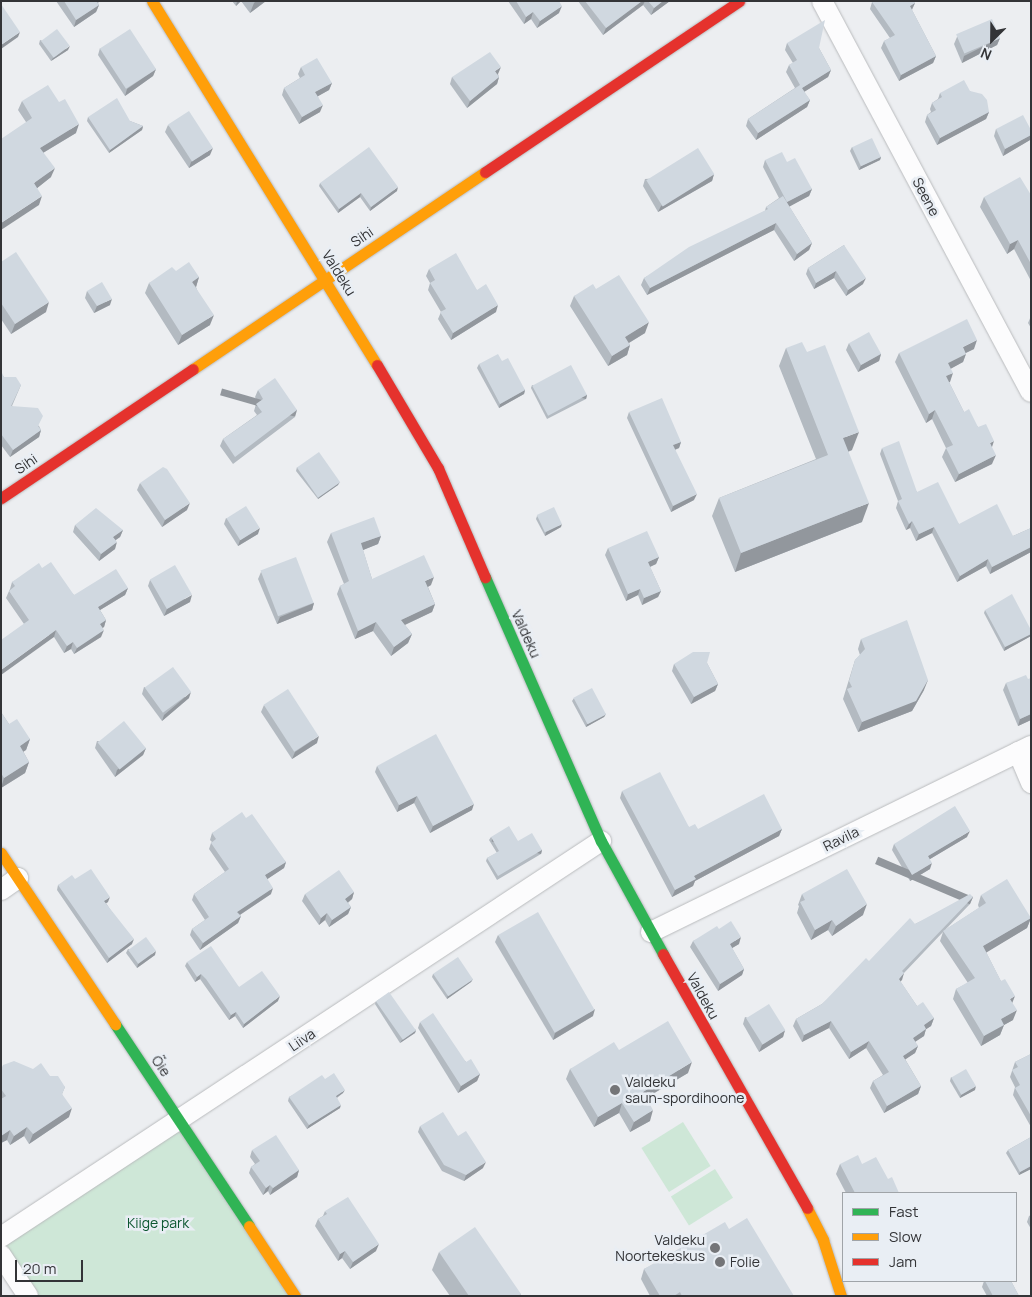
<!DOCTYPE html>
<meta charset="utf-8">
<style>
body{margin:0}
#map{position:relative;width:1032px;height:1297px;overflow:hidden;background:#eceef1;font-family:Manrope,sans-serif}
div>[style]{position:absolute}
.green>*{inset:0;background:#cee7d7;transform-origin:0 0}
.roads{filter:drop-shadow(0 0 1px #b9bbbd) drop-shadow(0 0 1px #b9bbbd)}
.street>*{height:20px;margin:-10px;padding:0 10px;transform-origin:10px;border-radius:10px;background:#fcfcfd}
.fast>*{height:11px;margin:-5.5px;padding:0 5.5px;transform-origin:5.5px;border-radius:5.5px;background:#30b455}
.slow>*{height:11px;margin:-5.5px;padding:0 5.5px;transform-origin:5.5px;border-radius:5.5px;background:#ff9f0a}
.jam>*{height:11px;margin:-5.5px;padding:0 5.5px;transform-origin:5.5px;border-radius:5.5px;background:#e5322d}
.wall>*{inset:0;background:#b3bac1}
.shaded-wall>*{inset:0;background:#92979d;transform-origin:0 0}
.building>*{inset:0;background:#d0d8e0;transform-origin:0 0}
.dots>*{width:14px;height:14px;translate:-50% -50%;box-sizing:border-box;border:2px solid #e9eef4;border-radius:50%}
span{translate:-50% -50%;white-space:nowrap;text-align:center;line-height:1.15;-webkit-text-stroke:5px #e9eef4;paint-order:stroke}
.street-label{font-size:14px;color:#333437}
.poi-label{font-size:14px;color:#333437}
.left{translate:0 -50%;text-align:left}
.right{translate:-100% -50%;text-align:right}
.park-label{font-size:14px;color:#0c5730}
.frame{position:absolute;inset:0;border:2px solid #333437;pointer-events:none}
.legend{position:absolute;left:842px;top:1192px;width:175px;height:90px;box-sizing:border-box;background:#e9eef4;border:1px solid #a0a4a8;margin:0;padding:6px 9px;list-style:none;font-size:15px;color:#333437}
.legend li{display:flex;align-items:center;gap:10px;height:25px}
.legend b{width:25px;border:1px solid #a0a4a8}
.north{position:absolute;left:967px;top:15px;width:50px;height:50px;-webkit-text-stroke:4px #e9eef4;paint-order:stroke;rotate:203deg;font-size:14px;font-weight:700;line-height:20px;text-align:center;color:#333437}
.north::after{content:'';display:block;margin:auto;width:18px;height:22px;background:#333437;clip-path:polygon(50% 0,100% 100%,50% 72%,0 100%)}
.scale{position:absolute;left:15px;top:1260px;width:68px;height:22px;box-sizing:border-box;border:2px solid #333437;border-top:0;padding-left:6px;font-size:15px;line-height:18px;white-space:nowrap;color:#333437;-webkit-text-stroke:4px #e9eef4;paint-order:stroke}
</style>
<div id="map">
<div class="green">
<i style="clip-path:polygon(180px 1121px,295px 1296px,28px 1296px,1px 1255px,1px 1237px)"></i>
<i style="left:683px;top:1122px;width:52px;height:49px;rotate:58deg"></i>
<i style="left:715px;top:1169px;width:34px;height:52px;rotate:58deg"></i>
</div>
<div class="roads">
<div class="street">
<i style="left:822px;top:1px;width:443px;rotate:61.9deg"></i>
<i style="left:1018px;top:752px;width:34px;rotate:67deg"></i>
<i style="left:1px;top:890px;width:21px;rotate:-35deg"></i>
<i style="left:651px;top:932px;width:423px;rotate:-26.1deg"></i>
<i style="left:1px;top:1237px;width:719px;rotate:-33.42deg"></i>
<i style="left:1px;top:1255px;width:49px;rotate:56.6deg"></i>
</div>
<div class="fast">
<i style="left:485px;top:577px;width:288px;rotate:66.3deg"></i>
<i style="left:601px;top:841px;width:129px;rotate:61.2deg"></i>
<i style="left:115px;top:1024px;width:242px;rotate:56.4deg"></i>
</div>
<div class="slow">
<i style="left:152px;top:1px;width:428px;rotate:58.3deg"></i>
<i style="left:193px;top:369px;width:352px;rotate:-34deg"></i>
<i style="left:1px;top:853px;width:206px;rotate:56.3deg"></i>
<i style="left:807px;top:1208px;width:36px;rotate:63deg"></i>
<i style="left:823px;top:1240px;width:59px;rotate:72.2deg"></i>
<i style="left:249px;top:1226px;width:84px;rotate:56.7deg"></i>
</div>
<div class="jam">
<i style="left:485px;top:172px;width:306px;rotate:-33.9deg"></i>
<i style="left:377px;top:365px;width:120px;rotate:59.4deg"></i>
<i style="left:438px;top:468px;width:119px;rotate:66.7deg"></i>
<i style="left:1px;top:498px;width:231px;rotate:-33.9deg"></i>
<i style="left:663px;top:954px;width:292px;rotate:60.4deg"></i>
</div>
</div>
<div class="wall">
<i style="clip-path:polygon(56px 1px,100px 1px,98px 3px,99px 5px,96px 12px,74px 27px)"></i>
<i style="clip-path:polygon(232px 1px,266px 1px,250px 13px,241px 1px,236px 6px)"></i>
<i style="clip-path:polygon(508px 1px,559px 1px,559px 13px,537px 28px,531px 19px,524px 24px)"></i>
<i style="clip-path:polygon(578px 1px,670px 1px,651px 15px,643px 5px,603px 35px)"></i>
<i style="clip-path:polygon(873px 1px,915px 1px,914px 2px,915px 3px,912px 10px,936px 56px,933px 63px,899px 81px,881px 48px,884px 41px,890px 38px,870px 9px,872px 2px)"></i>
<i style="clip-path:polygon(957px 37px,1000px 38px,997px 45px,962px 63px,954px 44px)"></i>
<i style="clip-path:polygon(40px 40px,68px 50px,51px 61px,39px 44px)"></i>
<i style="clip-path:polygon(787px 43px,819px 48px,831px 70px,828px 77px,804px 92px,810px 100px,807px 107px,756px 140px,746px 126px,748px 119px,795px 88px,786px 72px,789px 65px,793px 63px,785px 50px)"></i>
<i style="clip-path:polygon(100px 48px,156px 69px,153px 76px,125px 96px,98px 55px)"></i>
<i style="clip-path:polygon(301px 67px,332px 83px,329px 90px,318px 96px,320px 112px,299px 124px,282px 95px,284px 88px,300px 78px,298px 74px)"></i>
<i style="clip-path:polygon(498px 74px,499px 77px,497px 84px,467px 108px,450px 84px,452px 77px)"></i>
<i style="clip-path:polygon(970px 91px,989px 112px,986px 119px,937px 145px,925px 122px,927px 115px,931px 112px,930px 109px,932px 103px,938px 99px,940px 93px)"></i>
<i style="clip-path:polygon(22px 101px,76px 133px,43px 153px,51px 177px,37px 188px,39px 205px,26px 122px,18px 110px)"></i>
<i style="clip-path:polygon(88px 117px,130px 121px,143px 126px,142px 130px,109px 153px,87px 121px)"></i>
<i style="clip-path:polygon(168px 125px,210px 155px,189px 168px,165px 132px)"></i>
<i style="clip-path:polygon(996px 129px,1031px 130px,1031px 138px,1030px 140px,1003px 156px,994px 136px)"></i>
<i style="clip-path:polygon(852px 147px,881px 157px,880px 160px,859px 170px,850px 151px)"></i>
<i style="clip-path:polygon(765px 160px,787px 162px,812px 189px,809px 196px,789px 206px,812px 243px,809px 250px,794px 261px,774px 230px,647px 295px,641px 285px,644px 278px,765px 211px,766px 207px,779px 198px,763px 167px)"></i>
<i style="clip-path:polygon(714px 174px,712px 181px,658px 212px,643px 186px,645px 179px)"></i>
<i style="clip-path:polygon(320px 183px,397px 191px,370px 211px,360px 197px,338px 213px,319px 186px)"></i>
<i style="clip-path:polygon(1031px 195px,1031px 281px,1014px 249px,1007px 254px,980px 207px,984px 197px)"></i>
<i style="clip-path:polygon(844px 245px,863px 284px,846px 296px,834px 278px,814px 289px,806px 274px,808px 268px)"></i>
<i style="clip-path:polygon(1px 262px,46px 312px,11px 334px,1px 319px)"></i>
<i style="clip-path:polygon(429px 269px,477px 290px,496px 312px,451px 340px,438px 319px,441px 312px,428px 290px,430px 283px,426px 276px)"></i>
<i style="clip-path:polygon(176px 271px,199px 277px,196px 287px,210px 325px,178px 345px,145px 293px,149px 283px)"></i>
<i style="clip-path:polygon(596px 289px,645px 333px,629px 343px,630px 345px,627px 355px,608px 366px,570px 306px,574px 296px)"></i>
<i style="clip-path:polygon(87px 291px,110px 305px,94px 313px,85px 298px)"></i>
<i style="clip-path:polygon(1031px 316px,1031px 328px,1028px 323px)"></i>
<i style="clip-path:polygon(849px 343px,881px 354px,879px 361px,858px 372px,846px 350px)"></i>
<i style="clip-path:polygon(786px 348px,807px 352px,852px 450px,848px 452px,862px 522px,735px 572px,712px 516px,719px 498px,816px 459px,779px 366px)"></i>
<i style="clip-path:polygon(974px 349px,966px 353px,963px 362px,951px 368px,950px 382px,949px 382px,964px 412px,978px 427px,992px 448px,992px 464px,955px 482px,942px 457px,946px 448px,932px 419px,926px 423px,895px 362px,899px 353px)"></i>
<i style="clip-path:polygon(502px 361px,525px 390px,524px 394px,499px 408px,477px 368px,479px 364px)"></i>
<i style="clip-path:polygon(1px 374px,4px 377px,21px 385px,12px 406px,39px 426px,41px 430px,39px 437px,10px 457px,1px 445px)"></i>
<i style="clip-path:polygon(532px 385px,587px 395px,586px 399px,547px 419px,531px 388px)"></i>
<i style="clip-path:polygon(258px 390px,295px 417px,233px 464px,220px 446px,223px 439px,257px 415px,254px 411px,256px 404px,258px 403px,255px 397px)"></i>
<i style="clip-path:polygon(629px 412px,681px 442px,679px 448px,675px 450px,694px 500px,671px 512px,627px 418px)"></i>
<i style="clip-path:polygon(882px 448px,917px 492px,959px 524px,1013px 536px,1031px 528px,1031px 552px,990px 574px,986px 566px,957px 582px,932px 533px,916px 541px,910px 528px,906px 530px,896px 508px,898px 501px,880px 454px)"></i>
<i style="clip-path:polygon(297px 467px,338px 485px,318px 499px,296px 471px)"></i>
<i style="clip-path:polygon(140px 483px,187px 510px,162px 527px,137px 490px)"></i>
<i style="clip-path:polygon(537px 516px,561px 527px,545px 536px,536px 519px)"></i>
<i style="clip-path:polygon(226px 518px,258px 534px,238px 546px,224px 524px)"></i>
<i style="clip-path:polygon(75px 525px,123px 530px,120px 537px,116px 540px,115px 549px,99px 561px,73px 532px)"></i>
<i style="clip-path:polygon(331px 533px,381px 536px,378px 544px,363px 550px,372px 579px,431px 585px,428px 587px,435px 604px,432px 612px,405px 625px,412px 634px,408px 643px,391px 656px,373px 631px,355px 639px,337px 594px,340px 586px,344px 584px,327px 542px)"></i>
<i style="clip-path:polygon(608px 548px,659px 557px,656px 564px,650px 567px,661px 591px,658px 597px,642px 605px,638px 595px,626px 601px,605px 555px)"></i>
<i style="clip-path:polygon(42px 568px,74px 595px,128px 588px,125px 595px,100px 610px,106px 620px,104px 627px,102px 628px,101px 637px,74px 654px,71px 649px,64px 653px,54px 637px,24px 624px,6px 598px,9px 591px,10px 589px,12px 582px)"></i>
<i style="clip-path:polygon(261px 572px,314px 603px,312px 610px,277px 624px,258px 579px)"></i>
<i style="clip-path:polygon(150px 580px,190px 602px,164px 616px,148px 586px)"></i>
<i style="clip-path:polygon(985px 610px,1031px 630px,1031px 636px,1004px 651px,984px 613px)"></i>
<i style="clip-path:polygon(861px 639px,924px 690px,912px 711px,858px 732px,843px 699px,855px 660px,860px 655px,858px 649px)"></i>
<i style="clip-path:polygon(707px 663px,718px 684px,715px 691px,691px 704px,672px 671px,674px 664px)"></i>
<i style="clip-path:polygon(1028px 679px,1031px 720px,1018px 726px,1003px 690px,1006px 683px)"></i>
<i style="clip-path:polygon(144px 687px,189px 698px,162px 721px,142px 694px)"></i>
<i style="clip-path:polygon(574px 698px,606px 714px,604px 717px,586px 727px,572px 701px)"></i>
<i style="clip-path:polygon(264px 705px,317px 743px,292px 759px,261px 712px)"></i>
<i style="clip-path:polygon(1px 712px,9px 724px,30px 739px,26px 750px,23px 751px,29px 762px,25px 773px,1px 788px)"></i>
<i style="clip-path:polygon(97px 741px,146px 748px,143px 755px,115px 777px,95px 748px)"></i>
<i style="clip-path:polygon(377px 766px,472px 810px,430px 833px,414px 803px,397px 812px,375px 772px)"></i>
<i style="clip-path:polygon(622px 791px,689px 827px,698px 829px,782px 829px,779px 836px,695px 881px,693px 886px,672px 897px,620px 798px)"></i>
<i style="clip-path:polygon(246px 818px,286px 862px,284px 868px,267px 879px,271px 894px,240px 915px,241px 916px,238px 923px,200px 950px,190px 935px,192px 929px,205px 920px,192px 900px,194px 894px,225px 872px,209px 849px,211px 843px,212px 842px,210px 840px,212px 833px)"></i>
<i style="clip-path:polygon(491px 837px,518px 841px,542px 850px,541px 854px,497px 880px,486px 861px,487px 858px,497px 853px,489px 840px)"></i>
<i style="clip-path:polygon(967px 837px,930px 859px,930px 869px,910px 881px,892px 850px,894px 844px)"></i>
<i style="clip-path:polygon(75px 879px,108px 902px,106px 903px,132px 944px,107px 963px,57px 890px,58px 885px)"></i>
<i style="clip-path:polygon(354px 892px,352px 899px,348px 903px,351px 907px,348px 914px,329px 927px,325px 920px,319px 925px,302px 901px,305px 894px)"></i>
<i style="clip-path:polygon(802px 894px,863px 915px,832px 936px,828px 930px,811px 940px,797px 913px,799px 906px,798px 905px)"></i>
<i style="clip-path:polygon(981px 895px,1031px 918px,1027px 928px,986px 952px,1012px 1003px,1013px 1020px,1004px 1025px,1000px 1035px,981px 1046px,953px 999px,956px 989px,968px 983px,940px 941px,943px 932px,904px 973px,900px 981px,917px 1006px,934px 1018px,931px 1026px,926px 1029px,924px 1036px,915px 1042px,918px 1046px,915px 1053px,905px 1059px,921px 1086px,918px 1094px,884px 1113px,870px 1088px,873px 1081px,883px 1075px,866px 1048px,849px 1059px,829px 1028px,802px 1042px,793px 1026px,796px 1019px,822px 1004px,915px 924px,973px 897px,970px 904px,945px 930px,979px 908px,978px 905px)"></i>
<i style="clip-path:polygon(719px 929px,739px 944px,732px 948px,744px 969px,742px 975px,718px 991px,690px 947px,693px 941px)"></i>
<i style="clip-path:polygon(498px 935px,593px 1016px,553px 1040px,495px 942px)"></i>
<i style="clip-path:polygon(128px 949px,155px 955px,137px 968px,126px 953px)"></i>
<i style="clip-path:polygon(187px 962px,239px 987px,278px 1001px,243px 1028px,235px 1016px,229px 1020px,200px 979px,195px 982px,185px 966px)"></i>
<i style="clip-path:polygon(433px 974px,473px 979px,471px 982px,447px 999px,432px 977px)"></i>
<i style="clip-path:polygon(376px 1001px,416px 1030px,415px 1033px,400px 1043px,375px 1004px)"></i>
<i style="clip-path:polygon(745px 1017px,785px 1030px,783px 1037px,759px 1052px,743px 1024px)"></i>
<i style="clip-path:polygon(420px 1022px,480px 1074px,477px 1081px,458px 1093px,418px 1028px)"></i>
<i style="clip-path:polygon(619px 1050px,688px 1073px,646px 1098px,650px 1121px,630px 1132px,619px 1113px,594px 1127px,566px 1079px,570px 1069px)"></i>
<i style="clip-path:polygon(1031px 1054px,1031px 1127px,1013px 1095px,1015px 1087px,1010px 1077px,1015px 1062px)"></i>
<i style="clip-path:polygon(1px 1069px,50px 1076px,65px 1087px,62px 1094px,69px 1117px,29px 1144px,24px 1136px,10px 1145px,7px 1140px,1px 1143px)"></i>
<i style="clip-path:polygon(951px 1077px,975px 1090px,960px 1098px,950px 1081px)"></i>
<i style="clip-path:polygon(325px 1079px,343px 1093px,337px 1098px,340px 1108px,307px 1129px,288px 1101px,289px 1097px)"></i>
<i style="clip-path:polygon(420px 1126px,458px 1136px,483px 1168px,464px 1181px,442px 1171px,418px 1132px)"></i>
<i style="clip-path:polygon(1031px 1137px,1031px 1169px,1019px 1175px,1006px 1153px,1008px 1150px)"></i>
<i style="clip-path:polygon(252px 1150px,299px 1170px,297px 1177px,270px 1195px,268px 1191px,263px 1195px,249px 1173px,251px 1167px,255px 1164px,250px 1157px)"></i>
<i style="clip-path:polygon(840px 1164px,862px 1164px,899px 1193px,846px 1193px,836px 1174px)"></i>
<i style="clip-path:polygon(325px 1211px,376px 1251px,350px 1269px,342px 1258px,338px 1261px,315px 1226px,318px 1219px,323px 1216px)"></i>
<i style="clip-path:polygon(1031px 1215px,1031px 1229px,1027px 1222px,1029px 1216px)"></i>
<i style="clip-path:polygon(729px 1229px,794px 1296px,650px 1296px,641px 1279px,644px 1269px)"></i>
<i style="clip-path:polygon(439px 1252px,521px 1294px,520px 1296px,450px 1296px,432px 1270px)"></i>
<i style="clip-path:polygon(984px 1281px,1011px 1281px,1019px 1296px,987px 1296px,982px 1287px)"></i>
</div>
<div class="shaded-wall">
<i style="clip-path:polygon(237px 1px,241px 1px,236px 6px)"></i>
<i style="clip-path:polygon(256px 1px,266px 1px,250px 13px,254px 3px)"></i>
<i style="clip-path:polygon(642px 1px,645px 1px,643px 5px,603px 35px,606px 28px)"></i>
<i style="clip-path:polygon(663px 1px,670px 1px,651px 15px,654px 8px)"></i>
<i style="clip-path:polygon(915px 3px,912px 9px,907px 12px,910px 6px)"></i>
<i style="clip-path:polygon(99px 5px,96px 12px,74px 27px,76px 20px)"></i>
<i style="clip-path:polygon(562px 6px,559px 13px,537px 28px,540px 21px)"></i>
<i style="clip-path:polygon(533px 12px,531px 19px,524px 24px,526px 17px)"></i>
<i style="clip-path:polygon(20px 32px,18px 37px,1px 49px,1px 45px)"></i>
<i style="clip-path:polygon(1000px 38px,997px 45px,962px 63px,964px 56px)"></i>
<i style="clip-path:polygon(70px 46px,68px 50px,51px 61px,53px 58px)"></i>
<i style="clip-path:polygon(936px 56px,933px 63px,899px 81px,901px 75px)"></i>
<i style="clip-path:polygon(501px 67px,498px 74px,493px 78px,495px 71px)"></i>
<i style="clip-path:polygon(156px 69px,153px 76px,125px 96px,127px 89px)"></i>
<i style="clip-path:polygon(831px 70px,828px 77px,799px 95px,802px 88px)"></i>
<i style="clip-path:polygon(499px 77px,497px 84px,467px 108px,470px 101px)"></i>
<i style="clip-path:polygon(332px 83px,329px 90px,313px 99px,315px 92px)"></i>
<i style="clip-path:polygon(810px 100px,807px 107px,756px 140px,758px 133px)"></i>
<i style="clip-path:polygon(323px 105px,320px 112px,299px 124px,302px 117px)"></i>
<i style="clip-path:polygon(989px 112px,986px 119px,937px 145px,940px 138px)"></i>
<i style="clip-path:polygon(79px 124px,76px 133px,36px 157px,40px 148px)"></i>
<i style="clip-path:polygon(143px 126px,142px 130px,109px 153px,110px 150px)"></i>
<i style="clip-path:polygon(1031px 135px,1030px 140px,1003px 156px,1005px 149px)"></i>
<i style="clip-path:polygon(213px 148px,210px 155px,189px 168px,191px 162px)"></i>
<i style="clip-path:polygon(881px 157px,880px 160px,859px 170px,861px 166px)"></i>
<i style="clip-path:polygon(55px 168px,51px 177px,31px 193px,34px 183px)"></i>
<i style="clip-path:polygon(714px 174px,712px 181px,658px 212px,661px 206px)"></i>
<i style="clip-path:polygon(398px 187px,397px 191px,370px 211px,371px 207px)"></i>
<i style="clip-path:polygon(812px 189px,809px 196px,785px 209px,787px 202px)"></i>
<i style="clip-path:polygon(361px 193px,360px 197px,338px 213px,339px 209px)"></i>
<i style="clip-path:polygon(42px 196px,39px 205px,1px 230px,1px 223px)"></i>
<i style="clip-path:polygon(776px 223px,774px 230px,647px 295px,650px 288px)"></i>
<i style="clip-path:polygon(1018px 240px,1014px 249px,1007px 254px,1010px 244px)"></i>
<i style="clip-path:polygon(812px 243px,809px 250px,794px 261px,797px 254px)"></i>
<i style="clip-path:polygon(836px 271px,834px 278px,814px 289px,816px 283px)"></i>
<i style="clip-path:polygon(199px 277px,196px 287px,192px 282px)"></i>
<i style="clip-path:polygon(866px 278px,863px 284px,846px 296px,848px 290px)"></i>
<i style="clip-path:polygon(112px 299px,110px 305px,94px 313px,97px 306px)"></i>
<i style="clip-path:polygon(49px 302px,46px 312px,11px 334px,15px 324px)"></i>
<i style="clip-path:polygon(498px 305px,496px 312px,451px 340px,453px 333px)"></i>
<i style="clip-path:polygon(214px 315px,210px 325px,178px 345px,182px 335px)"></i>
<i style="clip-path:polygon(649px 322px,645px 333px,622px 347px,625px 337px)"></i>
<i style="clip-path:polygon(977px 340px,974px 349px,959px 356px,963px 347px)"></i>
<i style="clip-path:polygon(630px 345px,627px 355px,608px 366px,612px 356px)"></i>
<i style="clip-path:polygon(881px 354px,879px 361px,858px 372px,861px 365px)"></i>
<i style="clip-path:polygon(966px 354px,963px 362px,945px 372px,948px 363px)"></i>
<i style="clip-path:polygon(953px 373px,950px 382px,942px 385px,946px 376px)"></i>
<i style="clip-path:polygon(525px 390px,524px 394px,499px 408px,500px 404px)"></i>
<i style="left:587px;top:395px;width:4px;height:44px;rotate:104deg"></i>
<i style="left:297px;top:410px;width:7px;height:78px;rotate:106deg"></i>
<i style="clip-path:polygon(935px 410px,932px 419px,926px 423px,929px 414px)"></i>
<i style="clip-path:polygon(41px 430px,39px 437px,10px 457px,13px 450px)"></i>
<i style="clip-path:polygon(859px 432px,852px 450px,836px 456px,843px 438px)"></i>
<i style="clip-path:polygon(994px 441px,991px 450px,990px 443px)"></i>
<i style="clip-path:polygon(681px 442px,679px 448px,671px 451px,673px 445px)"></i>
<i style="clip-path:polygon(996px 455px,992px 464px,955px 482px,959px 474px)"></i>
<i style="clip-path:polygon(340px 482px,338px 485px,318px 499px,319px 495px)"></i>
<i style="clip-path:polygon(697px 494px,694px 500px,671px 512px,673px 506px)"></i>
<i style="clip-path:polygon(190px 503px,187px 510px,162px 527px,165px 520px)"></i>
<i style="clip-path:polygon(869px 503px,862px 522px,735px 572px,741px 553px)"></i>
<i style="clip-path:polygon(912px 521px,910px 528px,906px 530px,909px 524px)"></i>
<i style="clip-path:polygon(562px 524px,561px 527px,545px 536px,546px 532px)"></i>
<i style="clip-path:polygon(934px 527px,932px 533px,916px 541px,919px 534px)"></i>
<i style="clip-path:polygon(260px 528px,258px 534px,238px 546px,240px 540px)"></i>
<i style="clip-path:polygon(123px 530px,120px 537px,111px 543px,113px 537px)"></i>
<i style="clip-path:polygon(381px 536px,378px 544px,358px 552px,361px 543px)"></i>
<i style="clip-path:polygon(117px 542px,115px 549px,99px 561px,101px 554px)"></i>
<i style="clip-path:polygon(1031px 547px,1031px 552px,990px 574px,992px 567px)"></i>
<i style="clip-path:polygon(659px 557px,656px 564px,645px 569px,648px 562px)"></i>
<i style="clip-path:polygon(988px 559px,986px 566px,957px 582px,960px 576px)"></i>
<i style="clip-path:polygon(434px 577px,431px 585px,422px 590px,425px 581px)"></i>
<i style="clip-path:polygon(128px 588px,125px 595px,95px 613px,98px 607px)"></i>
<i style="clip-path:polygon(640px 589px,638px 595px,626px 601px,628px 594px)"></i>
<i style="clip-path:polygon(661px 591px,658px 597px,642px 605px,644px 598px)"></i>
<i style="clip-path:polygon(192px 595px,190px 602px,164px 616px,167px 609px)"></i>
<i style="clip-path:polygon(314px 603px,312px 610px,277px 624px,280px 617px)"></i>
<i style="clip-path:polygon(435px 604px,432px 612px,398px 628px,401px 620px)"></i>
<i style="clip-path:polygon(106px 620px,104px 627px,97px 631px,100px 624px)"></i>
<i style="clip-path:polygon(376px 622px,373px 631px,355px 639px,358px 631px)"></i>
<i style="clip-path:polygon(56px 630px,54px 637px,1px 675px,1px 670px)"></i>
<i style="clip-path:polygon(104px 630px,101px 637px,74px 654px,77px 648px)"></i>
<i style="clip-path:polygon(412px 634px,408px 643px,391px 656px,394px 647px)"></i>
<i style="clip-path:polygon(1031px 634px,1031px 636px,1004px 651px,1005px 647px)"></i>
<i style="clip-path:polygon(73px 642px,71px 649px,64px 653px,67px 646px)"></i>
<i style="clip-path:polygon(928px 680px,924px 690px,912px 711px,858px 732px,862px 722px)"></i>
<i style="clip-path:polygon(718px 684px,715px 691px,691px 704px,694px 697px)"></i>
<i style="clip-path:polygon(191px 692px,189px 698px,162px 721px,164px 715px)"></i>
<i style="clip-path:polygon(606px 714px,604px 717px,586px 727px,587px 724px)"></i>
<i style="clip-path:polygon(1031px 714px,1031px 720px,1018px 726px,1020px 719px)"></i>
<i style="clip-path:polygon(319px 736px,317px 743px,292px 759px,295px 752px)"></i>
<i style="clip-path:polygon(30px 739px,26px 750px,17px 756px,20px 746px)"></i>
<i style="clip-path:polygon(146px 748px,143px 755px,115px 777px,117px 770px)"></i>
<i style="clip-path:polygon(29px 762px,25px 773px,1px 788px,4px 778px)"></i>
<i style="clip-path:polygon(417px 796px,414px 803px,397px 812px,399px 805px)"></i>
<i style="clip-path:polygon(474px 804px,472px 810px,430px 833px,433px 826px)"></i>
<i style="clip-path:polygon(782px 829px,779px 836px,695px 881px,693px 886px,672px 897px,675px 890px,694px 876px)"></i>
<i style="clip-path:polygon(970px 831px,967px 837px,925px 862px,928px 856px)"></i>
<i style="left:542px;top:850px;width:4px;height:51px;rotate:104deg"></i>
<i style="clip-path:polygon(286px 862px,284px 868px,263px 882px,265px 875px)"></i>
<i style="clip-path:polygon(932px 863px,930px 869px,910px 881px,912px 875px)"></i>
<i style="clip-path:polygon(273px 888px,271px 894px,235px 918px,237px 912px)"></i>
<i style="clip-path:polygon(354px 892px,352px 899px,343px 906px,345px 899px)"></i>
<i style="clip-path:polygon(110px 897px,108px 902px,103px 905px,104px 901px)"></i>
<i style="left:973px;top:897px;width:8px;height:103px;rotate:113deg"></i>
<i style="clip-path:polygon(867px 904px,863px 915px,832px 936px,836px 926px)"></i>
<i style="clip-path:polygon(351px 907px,348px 914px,329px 927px,332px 920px)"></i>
<i style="clip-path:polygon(327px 913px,325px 920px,319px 925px,321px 918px)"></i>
<i style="clip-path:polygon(241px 916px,238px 923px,200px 950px,203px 943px)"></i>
<i style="clip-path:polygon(1031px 918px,1027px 928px,979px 957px,983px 946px)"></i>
<i style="clip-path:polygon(832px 920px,828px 930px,811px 940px,815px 930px)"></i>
<i style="clip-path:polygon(741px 937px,739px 944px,727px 951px,730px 944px)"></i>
<i style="clip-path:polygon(134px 939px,132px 944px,107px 963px,109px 958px)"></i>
<i style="clip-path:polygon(156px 951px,155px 955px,137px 968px,138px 964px)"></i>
<i style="clip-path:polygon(744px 969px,742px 975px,718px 991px,720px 984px)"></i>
<i style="clip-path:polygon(904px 973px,902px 980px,896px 986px,899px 979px)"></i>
<i style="clip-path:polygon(201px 974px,200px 979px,195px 982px,197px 977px)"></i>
<i style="clip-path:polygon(473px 979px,471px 982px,447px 999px,448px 995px)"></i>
<i style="clip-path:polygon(280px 996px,278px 1001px,243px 1028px,244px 1024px)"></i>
<i style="clip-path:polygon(1015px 996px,1011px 1006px,1010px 999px)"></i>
<i style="clip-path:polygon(595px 1009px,593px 1016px,553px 1040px,555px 1033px)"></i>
<i style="clip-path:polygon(1017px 1010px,1013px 1020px,1004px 1025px,1000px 1035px,981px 1046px,984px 1036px,1001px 1019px)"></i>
<i style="clip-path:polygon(236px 1012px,235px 1016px,229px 1020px,231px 1015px)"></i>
<i style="clip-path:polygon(934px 1018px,931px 1026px,922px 1032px,924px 1025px)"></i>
<i style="clip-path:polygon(831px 1021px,829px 1028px,802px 1042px,804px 1035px)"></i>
<i style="clip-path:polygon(926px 1029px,924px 1036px,910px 1045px,913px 1038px)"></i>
<i style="clip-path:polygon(416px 1030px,415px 1033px,400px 1043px,402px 1040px)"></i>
<i style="clip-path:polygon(785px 1030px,783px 1037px,759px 1052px,762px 1045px)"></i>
<i style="clip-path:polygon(869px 1041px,866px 1048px,849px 1059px,851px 1052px)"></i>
<i style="clip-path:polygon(918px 1046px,915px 1053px,900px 1063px,903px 1056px)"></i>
<i style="clip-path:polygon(692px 1062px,688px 1073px,639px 1102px,643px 1092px)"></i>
<i style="clip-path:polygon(480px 1074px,477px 1081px,458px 1093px,461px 1086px)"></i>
<i style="clip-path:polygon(921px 1086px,918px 1094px,884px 1113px,887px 1106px)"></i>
<i style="clip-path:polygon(976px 1086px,975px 1090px,960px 1098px,961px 1095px)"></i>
<i style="clip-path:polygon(345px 1090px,343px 1093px,334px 1099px,336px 1096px)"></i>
<i style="clip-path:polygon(622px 1103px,619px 1113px,594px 1127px,598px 1117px)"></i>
<i style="clip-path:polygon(341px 1105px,340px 1108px,307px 1129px,309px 1125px)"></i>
<i style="clip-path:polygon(72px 1108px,69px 1117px,29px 1144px,33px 1134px)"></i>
<i style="clip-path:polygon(653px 1110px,650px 1121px,630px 1132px,634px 1122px)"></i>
<i style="clip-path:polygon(27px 1127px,24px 1136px,10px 1145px,14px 1136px)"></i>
<i style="clip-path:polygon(10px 1130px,7px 1140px,1px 1143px,1px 1136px)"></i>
<i style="clip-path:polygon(486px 1162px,483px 1168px,464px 1181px,466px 1175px)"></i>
<i style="clip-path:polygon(1031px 1166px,1031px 1169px,1019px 1175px,1020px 1172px)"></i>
<i style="clip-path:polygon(299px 1170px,297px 1177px,270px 1195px,273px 1188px)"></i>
<i style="clip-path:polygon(270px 1185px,268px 1191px,263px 1195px,266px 1188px)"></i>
<i style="clip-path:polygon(379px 1244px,376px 1251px,350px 1269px,353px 1262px)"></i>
<i style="clip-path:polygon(345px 1251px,342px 1258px,338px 1261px,340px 1254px)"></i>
</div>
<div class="building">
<i style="clip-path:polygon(64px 1px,96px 1px,99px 5px,76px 20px)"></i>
<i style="clip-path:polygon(516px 1px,559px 1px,562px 6px,540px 21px,533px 12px,526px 17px)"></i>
<i style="clip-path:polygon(585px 1px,642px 1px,606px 28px)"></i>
<i style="clip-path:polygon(648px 1px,663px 1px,654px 8px)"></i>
<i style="clip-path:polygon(873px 1px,914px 1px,915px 3px,910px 6px,936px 56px,901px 75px,884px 41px,895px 35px,872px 2px)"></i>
<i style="clip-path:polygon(1px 4px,20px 32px,1px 45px)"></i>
<i style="left:992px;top:19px;width:21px;height:39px;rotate:67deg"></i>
<i style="clip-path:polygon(825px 20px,819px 48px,831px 70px,802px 88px,810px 100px,758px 133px,748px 119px,800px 85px,789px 65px,797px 60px,787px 43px)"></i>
<i style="left:57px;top:29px;width:21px;height:20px;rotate:53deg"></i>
<i style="left:130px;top:29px;width:48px;height:36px;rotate:57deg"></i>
<i style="clip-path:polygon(490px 52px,501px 67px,495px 71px,499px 77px,470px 101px,452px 77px)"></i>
<i style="clip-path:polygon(317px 58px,332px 83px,315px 92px,323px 105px,302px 117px,284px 88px,305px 75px,301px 67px)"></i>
<i style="clip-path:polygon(964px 80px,970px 91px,982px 94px,987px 100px,989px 112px,940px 138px,927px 115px,936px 110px,932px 103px,942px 97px,940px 93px)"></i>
<i style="clip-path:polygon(48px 85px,59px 102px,65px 99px,79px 124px,40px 148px,55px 168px,34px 183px,42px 196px,1px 223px,1px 139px,32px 118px,22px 101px)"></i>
<i style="clip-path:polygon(117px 98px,130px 121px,143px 126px,110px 150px,88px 117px)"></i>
<i style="left:189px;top:111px;width:44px;height:25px;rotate:57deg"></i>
<i style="clip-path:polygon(1023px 115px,1031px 130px,1031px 135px,1005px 149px,996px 129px)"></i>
<i style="left:872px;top:138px;width:21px;height:22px;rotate:65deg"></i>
<i style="clip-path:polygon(369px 147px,398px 187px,371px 207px,361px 193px,339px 209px,320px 183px)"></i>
<i style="left:698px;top:148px;width:31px;height:61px;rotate:58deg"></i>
<i style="clip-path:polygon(782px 152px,787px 162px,795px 158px,812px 189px,787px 202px,765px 160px)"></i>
<i style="clip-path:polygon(1020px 177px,1031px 195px,1031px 264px,1018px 240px,1010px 244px,984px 197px)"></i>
<i style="clip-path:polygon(783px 196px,812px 243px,797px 254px,776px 223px,650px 288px,644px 278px,689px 247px,768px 209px,766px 207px)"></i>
<i style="clip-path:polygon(844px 245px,866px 278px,848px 290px,836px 271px,816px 283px,808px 268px)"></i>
<i style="clip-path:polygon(16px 252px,49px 302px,15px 324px,1px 303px,1px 262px)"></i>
<i style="clip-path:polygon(456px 253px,477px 290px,486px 284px,498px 305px,453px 333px,440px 312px,446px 309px,430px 283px,435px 280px,429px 269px)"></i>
<i style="clip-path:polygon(189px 262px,199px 277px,192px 282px,214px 315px,182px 335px,149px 283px,172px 267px,176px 271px)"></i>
<i style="clip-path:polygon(619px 275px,649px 322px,625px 337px,630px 345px,612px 356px,574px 296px,593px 284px,596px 289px)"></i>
<i style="clip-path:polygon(102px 282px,112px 299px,97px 306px,87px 291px)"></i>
<i style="clip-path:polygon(967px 319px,977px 340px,963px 347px,966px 354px,948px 363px,953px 373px,946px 376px,964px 412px,969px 409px,978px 427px,986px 424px,994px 441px,990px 443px,996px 455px,959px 474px,946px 448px,953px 445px,935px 410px,929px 414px,899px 353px)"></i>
<i style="left:869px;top:332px;width:25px;height:23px;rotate:61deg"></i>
<i style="clip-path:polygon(802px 342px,807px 352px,825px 345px,859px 432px,843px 438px,869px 503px,741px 553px,719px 498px,828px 455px,786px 348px)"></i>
<i style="clip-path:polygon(498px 354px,502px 361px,508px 358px,525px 390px,500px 404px,479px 364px)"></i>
<i style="left:571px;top:365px;width:34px;height:44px;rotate:62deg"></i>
<i style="clip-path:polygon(2px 373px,4px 377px,16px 377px,21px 385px,11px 406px,38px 408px,43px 416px,38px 426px,41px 430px,13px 450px,1px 434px)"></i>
<i style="clip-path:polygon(275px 378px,297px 410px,235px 457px,223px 439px,262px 412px,256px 404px,263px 399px,258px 390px)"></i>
<i style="clip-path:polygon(662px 398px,681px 442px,673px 445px,697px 494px,673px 506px,629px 412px)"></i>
<i style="clip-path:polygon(899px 441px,917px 492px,938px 482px,959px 524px,997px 504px,1013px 536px,1031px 528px,1031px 547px,992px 567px,988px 559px,960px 576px,934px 527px,919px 534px,912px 521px,909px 524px,898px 501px,902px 499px,882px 448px)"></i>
<i style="left:319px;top:452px;width:37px;height:27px;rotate:55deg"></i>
<i style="clip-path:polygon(163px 467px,167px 469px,190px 503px,165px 520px,140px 483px)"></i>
<i style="left:246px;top:506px;width:26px;height:23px;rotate:58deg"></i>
<i style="left:554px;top:507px;width:19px;height:19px;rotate:65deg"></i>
<i style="clip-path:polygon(96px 508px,123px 530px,113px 537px,117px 542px,101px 554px,75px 525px)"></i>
<i style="clip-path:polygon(374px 517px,381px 536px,361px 543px,372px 579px,424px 555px,434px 577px,425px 581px,435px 604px,401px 620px,412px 634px,394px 647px,376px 622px,358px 631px,340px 586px,349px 581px,331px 533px)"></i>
<i style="clip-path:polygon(647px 531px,659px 557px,648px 562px,661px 591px,644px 598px,640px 589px,628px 594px,608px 548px)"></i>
<i style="left:296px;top:557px;width:49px;height:38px;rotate:69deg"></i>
<i style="clip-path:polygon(51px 562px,74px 595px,116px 569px,128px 588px,98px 607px,106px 620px,100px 624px,104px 630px,77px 648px,73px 642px,67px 646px,56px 630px,1px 670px,1px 640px,29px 620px,9px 591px,15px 586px,12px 582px,39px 563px,42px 568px)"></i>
<i style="left:175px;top:565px;width:34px;height:29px;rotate:60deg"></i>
<i style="clip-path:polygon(1012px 594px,1031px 630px,1031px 634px,1005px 647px,985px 610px)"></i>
<i style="clip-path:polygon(907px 620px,928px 680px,916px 701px,862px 722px,847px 689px,852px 687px,849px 681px,855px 660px,865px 649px,861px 639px)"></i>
<i style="clip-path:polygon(693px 652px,710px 652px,707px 663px,718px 684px,694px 697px,674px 664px)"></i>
<i style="left:173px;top:667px;width:31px;height:35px;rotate:54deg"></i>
<i style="clip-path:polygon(1026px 675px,1028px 679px,1031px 678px,1031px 714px,1020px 719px,1006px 683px)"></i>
<i style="left:592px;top:688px;width:30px;height:21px;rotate:62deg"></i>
<i style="left:288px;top:689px;width:56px;height:29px;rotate:57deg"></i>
<i style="clip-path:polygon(1px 712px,9px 724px,17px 719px,30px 739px,20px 746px,29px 762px,4px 778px,1px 773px)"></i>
<i style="left:124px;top:721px;width:35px;height:34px;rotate:51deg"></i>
<i style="clip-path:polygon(436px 734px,474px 804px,433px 826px,417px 796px,399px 805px,377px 766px)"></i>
<i style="clip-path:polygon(660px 772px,689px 827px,695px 824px,698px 829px,764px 794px,782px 829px,694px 876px,696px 879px,675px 890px,622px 791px)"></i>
<i style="clip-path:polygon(955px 806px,970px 831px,928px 856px,932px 863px,912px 875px,894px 844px)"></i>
<i style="clip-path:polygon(242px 812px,246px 818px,252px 814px,286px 862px,265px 875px,273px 888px,237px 912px,241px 916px,203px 943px,192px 929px,209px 917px,194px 894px,229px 869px,211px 843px,216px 839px,212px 833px)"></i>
<i style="clip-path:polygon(509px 826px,518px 841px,532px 833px,542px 850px,498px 876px,487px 858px,499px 851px,491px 837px)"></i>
<i style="clip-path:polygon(91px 869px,110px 897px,104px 901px,134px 939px,109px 958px,58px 885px,72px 875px,75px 879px)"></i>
<i style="clip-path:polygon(847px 869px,867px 904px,836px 926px,832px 920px,815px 930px,800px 902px,805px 900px,802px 894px)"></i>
<i style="clip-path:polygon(339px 870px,354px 892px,345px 899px,351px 907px,332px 920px,327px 913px,321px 918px,305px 894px)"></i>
<i style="clip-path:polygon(1007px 879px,1031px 918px,983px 946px,1001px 981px,1005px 979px,1015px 996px,1010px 999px,1017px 1010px,1001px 1019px,1004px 1025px,984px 1036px,956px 989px,975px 978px,943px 931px,986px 903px,981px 895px)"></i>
<i style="clip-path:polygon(970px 894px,973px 897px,902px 971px,904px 973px,899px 979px,917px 1006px,923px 1002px,934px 1018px,924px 1025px,926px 1029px,913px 1038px,918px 1046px,903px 1056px,921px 1086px,887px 1106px,873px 1081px,889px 1072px,869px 1041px,851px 1052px,831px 1021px,804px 1035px,796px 1019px,822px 1004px,866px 958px,869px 961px,910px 918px,915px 924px)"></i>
<i style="left:538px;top:912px;width:113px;height:46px;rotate:60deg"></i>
<i style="clip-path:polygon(731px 921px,741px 937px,730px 944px,744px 969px,720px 984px,693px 941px,717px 926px,719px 929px)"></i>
<i style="left:146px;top:937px;width:17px;height:22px;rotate:54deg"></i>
<i style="clip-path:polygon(211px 946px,239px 987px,262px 971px,280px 996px,244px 1024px,236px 1012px,231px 1015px,206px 979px,201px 974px,197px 977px,187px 962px)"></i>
<i style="left:458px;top:957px;width:27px;height:30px;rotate:56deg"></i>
<i style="left:389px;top:992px;width:47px;height:16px;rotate:55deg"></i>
<i style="left:769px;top:1004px;width:31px;height:27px;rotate:58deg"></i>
<i style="clip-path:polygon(433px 1013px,466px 1062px,471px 1059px,480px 1074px,461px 1086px,420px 1022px)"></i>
<i style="clip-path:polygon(668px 1021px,692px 1062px,643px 1092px,653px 1110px,634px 1122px,622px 1103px,598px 1117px,570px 1069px,614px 1042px,619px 1050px)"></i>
<i style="clip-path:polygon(1031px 1054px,1031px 1116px,1015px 1088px,1020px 1085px,1012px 1070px,1018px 1067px,1015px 1062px)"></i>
<i style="clip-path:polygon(14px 1061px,33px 1069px,41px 1063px,50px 1076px,58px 1076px,65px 1087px,62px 1094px,72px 1108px,33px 1134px,27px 1127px,14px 1136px,10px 1130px,1px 1136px,1px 1099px,6px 1096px,1px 1089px,1px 1069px,3px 1065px)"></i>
<i style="left:966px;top:1069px;width:20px;height:17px;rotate:60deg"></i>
<i style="clip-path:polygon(334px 1073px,345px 1090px,336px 1096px,341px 1105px,309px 1125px,289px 1097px,322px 1075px,325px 1079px)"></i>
<i style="clip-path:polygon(443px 1112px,458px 1136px,466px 1131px,486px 1162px,466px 1175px,444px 1165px,420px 1126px)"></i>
<i style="clip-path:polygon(276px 1135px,299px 1170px,273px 1188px,270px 1185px,266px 1188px,251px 1167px,260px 1161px,252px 1150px)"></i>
<i style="clip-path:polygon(1031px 1137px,1031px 1166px,1020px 1172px,1008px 1150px)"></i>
<i style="clip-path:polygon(858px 1155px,862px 1164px,876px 1157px,888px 1179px,892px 1177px,899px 1193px,855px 1193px,840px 1164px)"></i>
<i style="clip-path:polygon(348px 1197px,379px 1244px,353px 1262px,345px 1251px,340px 1254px,318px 1219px,327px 1214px,325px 1211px)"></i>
<i style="clip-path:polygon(747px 1218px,794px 1296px,682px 1296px,680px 1292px,674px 1296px,660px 1296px,644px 1269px,725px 1222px,729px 1229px)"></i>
<i style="clip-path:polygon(475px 1227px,521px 1294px,518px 1296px,469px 1296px,439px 1252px)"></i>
<i style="clip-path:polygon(985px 1281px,1011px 1281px,1019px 1296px,993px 1296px)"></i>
</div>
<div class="dots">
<i style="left:615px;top:1090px;background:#747578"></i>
<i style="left:715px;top:1248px;background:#747578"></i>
<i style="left:720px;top:1262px;background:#747578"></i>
</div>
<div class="street-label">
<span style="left:926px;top:197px;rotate:62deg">Seene</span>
<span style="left:362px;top:237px;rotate:-34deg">Sihi</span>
<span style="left:339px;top:273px;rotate:58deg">Valdeku</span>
<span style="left:26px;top:464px;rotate:-34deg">Sihi</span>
<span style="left:526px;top:634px;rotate:66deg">Valdeku</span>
<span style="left:841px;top:839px;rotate:-26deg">Ravila</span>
<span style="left:703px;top:996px;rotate:61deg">Valdeku</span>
<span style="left:302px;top:1040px;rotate:-34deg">Liiva</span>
<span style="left:161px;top:1066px;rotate:56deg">Õie</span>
</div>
<div class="poi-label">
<span class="left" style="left:625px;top:1090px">Valdeku<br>saun-spordihoone</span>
<span class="right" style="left:705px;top:1248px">Valdeku<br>Noortekeskus</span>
<span class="left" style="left:730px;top:1262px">Folie</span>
</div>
<div class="park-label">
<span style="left:158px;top:1223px">Kiige park</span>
</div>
<div class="frame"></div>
<ul class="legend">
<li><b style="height:6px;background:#30b455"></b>Fast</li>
<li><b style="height:6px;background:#ff9f0a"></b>Slow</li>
<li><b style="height:6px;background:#e5322d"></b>Jam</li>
</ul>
<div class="north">N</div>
<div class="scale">20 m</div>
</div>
